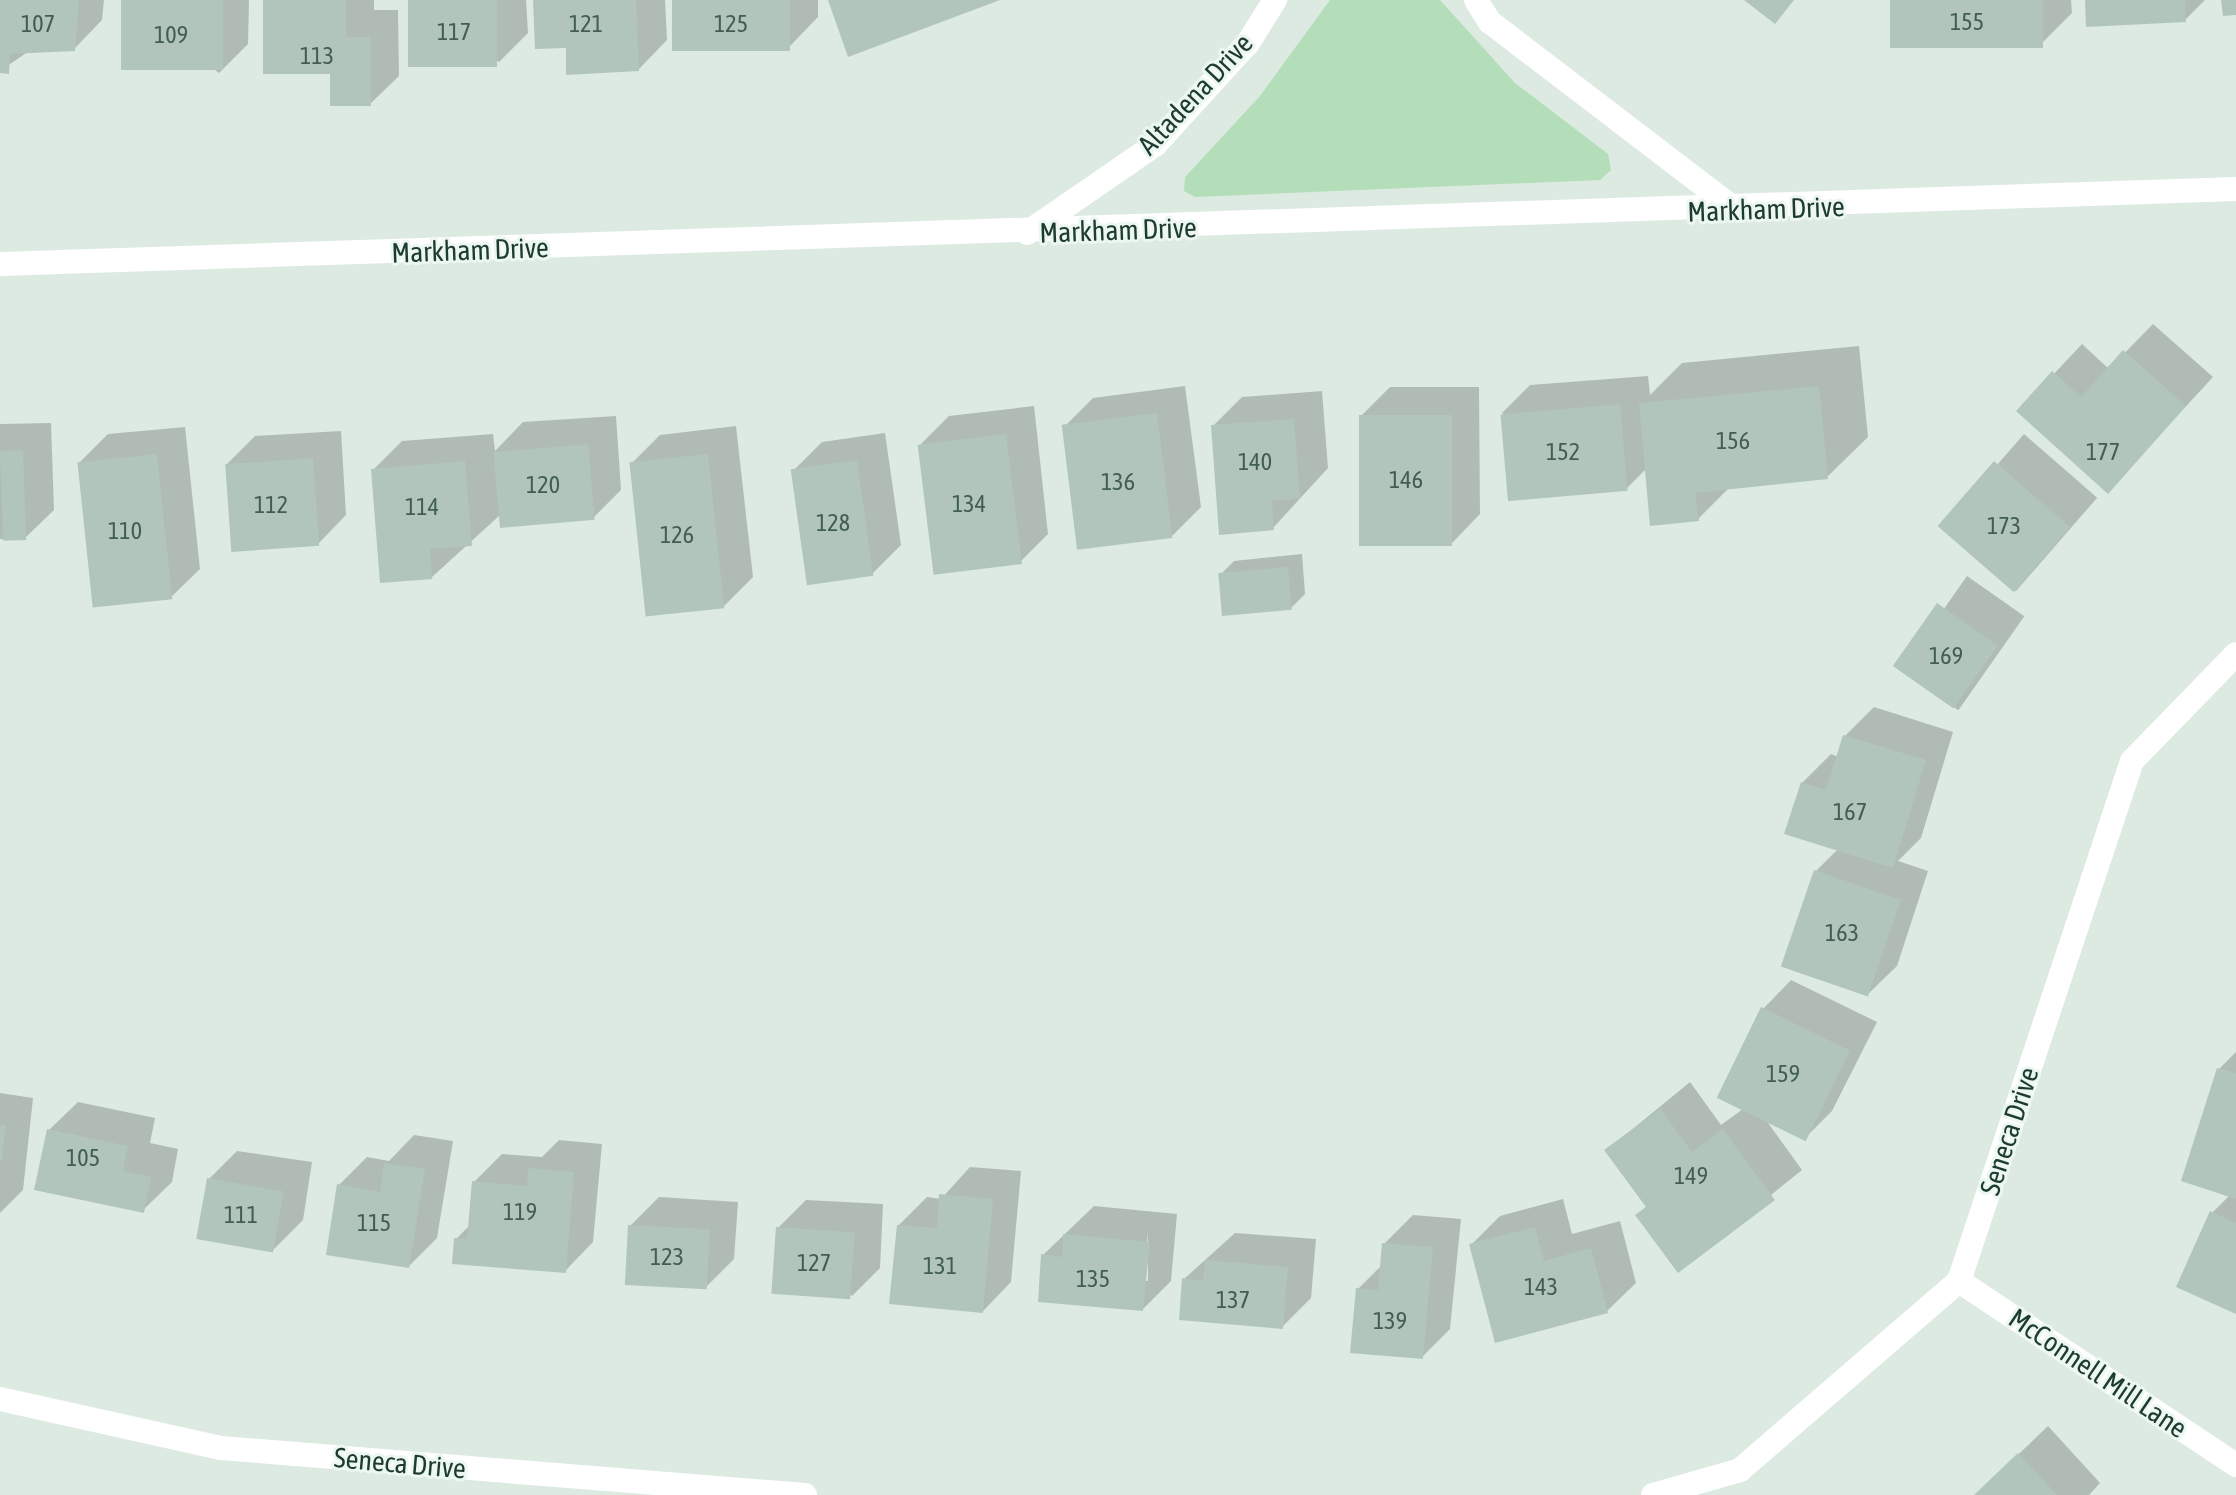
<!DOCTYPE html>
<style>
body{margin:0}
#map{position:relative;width:2236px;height:1495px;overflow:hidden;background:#dceae2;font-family:"Asap Condensed",sans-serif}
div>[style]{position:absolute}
.green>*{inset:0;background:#b3deb9}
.shadow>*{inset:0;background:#0003;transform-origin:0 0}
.building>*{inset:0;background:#b2c5bb;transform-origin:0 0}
.minor>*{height:24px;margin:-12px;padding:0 12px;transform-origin:12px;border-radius:12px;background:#fff}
span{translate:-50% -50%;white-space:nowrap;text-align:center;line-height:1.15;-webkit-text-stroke:6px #edf7f1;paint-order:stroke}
.number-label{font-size:24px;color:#425e52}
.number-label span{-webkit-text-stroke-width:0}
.street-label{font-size:28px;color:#1d3b2f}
</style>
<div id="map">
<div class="green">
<i style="clip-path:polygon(1330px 0,1440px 0,1515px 83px,1608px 154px,1611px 170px,1600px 180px,1195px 197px,1184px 191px,1185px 177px,1260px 96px)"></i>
</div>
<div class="shadow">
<i style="clip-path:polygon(0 0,104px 0,102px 20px,74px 49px,29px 51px,0 71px)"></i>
<i style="clip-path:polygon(123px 0,249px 0,248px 44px,219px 73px)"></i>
<i style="clip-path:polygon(265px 0,374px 0,374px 10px,398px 10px,399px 76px,370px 104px)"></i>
<i style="clip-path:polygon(410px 0,526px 0,528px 33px,499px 62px)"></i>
<i style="clip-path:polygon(535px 0,665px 0,667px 40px,639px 69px,568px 46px)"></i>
<i style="clip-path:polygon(674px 0,818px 0,818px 17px,790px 46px)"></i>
<i style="clip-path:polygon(1892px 0,2071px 0,2072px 13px,2043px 42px)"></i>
<i style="clip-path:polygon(2087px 0,2205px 0,2185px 20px)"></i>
<i style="clip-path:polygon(2153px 324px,2213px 377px,2108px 491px,2019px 411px,2082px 344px,2109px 369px)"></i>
<i style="clip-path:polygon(1859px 346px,1868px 437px,1827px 477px,1730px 487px,1698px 519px,1647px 468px,1626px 489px,1502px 413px,1530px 385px,1648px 376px,1650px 395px,1682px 363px)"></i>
<i style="clip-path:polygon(1185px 386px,1201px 507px,1172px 536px,1064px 427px,1093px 398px)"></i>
<i style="clip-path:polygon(1390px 387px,1479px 387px,1480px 514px,1452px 543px,1361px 416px)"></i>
<i style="clip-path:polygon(1322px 391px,1328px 468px,1273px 528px,1213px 426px,1242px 397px)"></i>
<i style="clip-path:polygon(1034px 406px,1048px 534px,1020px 562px,920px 445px,949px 416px)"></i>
<i style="clip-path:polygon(616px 416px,621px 490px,593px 518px,499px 516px,432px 577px,373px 470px,402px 441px,493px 434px,495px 451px,523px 422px)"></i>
<i style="clip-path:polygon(51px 423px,54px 510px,25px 538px,0 539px,0 424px)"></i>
<i style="clip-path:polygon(736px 426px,753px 577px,724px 606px,632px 463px,660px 435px)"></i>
<i style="clip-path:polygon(185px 427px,200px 569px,171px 597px,79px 463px,108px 434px)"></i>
<i style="clip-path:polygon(341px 431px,346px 515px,318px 544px,227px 464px,255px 436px)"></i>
<i style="clip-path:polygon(885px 433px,901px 545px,872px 574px,793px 471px,822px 442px)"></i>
<i style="left:2024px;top:434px;width:97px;height:124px;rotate:41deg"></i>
<i style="clip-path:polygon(1302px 554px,1305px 594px,1291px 608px,1220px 575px,1234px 561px)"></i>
<i style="left:1967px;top:576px;width:70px;height:115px;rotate:35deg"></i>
<i style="clip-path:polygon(1874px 707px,1953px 732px,1921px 838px,1898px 861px,1928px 871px,1897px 966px,1868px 994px,1816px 871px,1838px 849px,1802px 783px,1831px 754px,1838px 757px,1845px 736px)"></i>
<i style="clip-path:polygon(1791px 980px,1877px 1022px,1832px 1111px,1804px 1139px,1766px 1120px,1802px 1170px,1678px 1270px,1637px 1216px,1648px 1205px,1607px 1150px,1690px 1082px,1721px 1125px,1743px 1109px,1763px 1009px)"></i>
<i style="clip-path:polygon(2236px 1052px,2236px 1312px,2212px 1213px,2230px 1195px,2219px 1069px)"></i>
<i style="clip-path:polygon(0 1093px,33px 1098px,23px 1190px,0 1213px)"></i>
<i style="clip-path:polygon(78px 1102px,155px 1118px,150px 1143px,178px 1149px,172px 1182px,143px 1210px,49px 1130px)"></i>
<i style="clip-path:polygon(414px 1135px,453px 1141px,437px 1238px,409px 1266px,339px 1185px,367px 1157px,389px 1161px)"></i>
<i style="clip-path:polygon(559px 1140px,602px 1144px,593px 1242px,565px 1271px,456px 1239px,470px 1225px,474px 1182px,502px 1154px,542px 1157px)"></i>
<i style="clip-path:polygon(237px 1151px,312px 1162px,303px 1220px,274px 1249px,209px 1179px)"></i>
<i style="clip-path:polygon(970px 1167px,1021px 1171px,1011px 1282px,983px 1311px,898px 1226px,927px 1197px,941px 1199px)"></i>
<i style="clip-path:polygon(659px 1197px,738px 1202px,734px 1259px,705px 1288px,630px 1226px)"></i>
<i style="clip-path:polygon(1563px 1199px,1572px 1234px,1620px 1221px,1636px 1283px,1607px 1311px,1471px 1245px,1500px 1216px)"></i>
<i style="clip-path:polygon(806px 1200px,883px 1204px,880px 1268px,852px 1296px,778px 1228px)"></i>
<i style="clip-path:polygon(evenodd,1094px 1206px,1177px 1214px,1171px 1281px,1143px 1309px,1043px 1255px,1094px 1206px,1148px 1232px,1148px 1281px,1144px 1281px,1148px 1232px)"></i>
<i style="clip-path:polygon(1413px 1215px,1461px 1219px,1450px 1329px,1422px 1357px,1358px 1289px,1382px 1265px,1384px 1244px)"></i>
<i style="clip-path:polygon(1235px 1233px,1316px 1239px,1311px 1298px,1282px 1327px,1184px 1279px)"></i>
<i style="clip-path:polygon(2048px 1426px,2100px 1483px,2089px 1495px,1976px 1495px)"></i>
</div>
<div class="building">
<i style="clip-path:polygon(0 0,79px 0,75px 51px,10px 54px,9px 74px,0 73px)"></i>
<i style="left:121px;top:0;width:102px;height:70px"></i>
<i style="clip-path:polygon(263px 0,346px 0,346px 37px,371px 37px,371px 106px,330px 106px,330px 74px,263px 74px)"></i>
<i style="left:408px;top:0;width:89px;height:67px"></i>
<i style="clip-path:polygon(533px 0,636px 0,639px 71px,566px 75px,566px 48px,535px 49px)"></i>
<i style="left:672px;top:0;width:118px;height:51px"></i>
<i style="clip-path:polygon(828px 0,1000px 0,848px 57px)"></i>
<i style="clip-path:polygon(1744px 0,1794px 0,1775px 24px)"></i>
<i style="left:1890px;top:0;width:153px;height:48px"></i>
<i style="clip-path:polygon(2085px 0,2185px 0,2186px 22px,2086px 27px)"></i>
<i style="clip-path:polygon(2221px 0,2236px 0,2236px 15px,2223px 16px)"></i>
<i style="clip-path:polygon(2123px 350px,2186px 406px,2108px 494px,2016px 411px,2052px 371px,2081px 397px)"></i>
<i style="clip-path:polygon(1819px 386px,1828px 479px,1695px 493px,1699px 521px,1650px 526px,1639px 403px)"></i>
<i style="left:1620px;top:404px;width:87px;height:120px;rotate:85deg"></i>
<i style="left:1157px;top:413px;width:126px;height:96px;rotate:83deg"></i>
<i style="left:1359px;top:415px;width:93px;height:131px"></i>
<i style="clip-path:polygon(1294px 419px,1300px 498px,1272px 501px,1274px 530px,1219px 535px,1211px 425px)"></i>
<i style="left:1006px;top:434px;width:131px;height:89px;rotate:83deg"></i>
<i style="left:588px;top:444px;width:76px;height:95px;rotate:85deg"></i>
<i style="left:23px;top:450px;width:90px;height:23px;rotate:88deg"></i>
<i style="left:157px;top:454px;width:146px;height:80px;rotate:84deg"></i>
<i style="left:708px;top:454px;width:155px;height:79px;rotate:84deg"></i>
<i style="left:313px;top:458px;width:88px;height:88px;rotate:86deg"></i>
<i style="left:857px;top:460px;width:117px;height:67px;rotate:82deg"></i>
<i style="clip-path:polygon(465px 461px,472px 546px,430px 549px,432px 579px,380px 583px,371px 469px)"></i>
<i style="left:1994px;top:461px;width:101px;height:86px;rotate:41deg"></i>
<i style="left:1288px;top:567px;width:43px;height:70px;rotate:85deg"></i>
<i style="left:1937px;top:603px;width:74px;height:77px;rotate:35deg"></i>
<i style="clip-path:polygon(1843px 735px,1926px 760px,1893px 868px,1784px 834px,1801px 782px,1826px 790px)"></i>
<i style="left:1814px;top:870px;width:92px;height:102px;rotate:19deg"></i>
<i style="left:1761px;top:1007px;width:99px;height:101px;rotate:26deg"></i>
<i style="clip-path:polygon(2217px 1068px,2236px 1073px,2236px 1199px,2181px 1181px)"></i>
<i style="clip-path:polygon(1660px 1109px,1692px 1152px,1723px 1129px,1775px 1200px,1678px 1273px,1635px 1215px,1646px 1207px,1604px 1150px)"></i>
<i style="clip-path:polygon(0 1125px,6px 1125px,2px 1160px,0 1160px)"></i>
<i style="clip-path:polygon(47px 1129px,128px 1146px,123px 1171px,151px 1177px,144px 1213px,34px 1190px)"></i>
<i style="clip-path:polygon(384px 1163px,425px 1169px,409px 1268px,326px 1255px,337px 1184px,380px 1192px)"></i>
<i style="clip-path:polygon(528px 1168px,574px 1172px,566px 1273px,452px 1264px,454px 1238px,467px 1239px,472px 1181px,527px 1186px)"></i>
<i style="left:207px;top:1178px;width:78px;height:62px;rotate:10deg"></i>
<i style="clip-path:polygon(939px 1194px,993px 1199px,983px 1313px,889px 1304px,897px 1225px,937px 1228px)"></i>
<i style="clip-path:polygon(2210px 1211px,2236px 1223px,2236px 1314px,2176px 1287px)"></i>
<i style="left:628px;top:1225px;width:82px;height:60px;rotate:3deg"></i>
<i style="left:776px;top:1227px;width:79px;height:67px;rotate:4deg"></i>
<i style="clip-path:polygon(1535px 1227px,1544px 1261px,1591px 1248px,1608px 1313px,1495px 1343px,1469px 1244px)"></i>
<i style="clip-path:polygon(1063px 1234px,1150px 1242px,1143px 1311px,1038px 1302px,1041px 1254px,1062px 1257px)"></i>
<i style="clip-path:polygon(1382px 1243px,1433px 1247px,1423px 1359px,1350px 1353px,1356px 1288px,1378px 1290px)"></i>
<i style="clip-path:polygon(1205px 1260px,1288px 1267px,1283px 1329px,1179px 1320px,1182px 1278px,1203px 1281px)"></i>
<i style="clip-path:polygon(2018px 1453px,2057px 1495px,1974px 1495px)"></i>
</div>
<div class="minor">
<i style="left:1476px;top:0;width:26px;rotate:58deg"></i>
<i style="left:1490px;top:22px;width:310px;rotate:37.4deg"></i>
<i style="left:1027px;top:233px;width:157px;rotate:-34.6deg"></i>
<i style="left:1156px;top:144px;width:137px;rotate:-47.7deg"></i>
<i style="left:1248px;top:43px;width:51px;rotate:-57.9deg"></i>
<i style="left:0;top:264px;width:2237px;rotate:-1.92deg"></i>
<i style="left:1959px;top:1281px;width:333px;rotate:33.6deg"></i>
<i style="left:0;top:1399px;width:226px;rotate:12.5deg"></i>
<i style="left:221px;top:1448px;width:586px;rotate:4.6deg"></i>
<i style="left:1653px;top:1495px;width:91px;rotate:-16deg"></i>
<i style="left:1740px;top:1470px;width:289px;rotate:-40.8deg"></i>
<i style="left:1959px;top:1281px;width:548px;rotate:-71.6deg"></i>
<i style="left:2132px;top:761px;width:149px;rotate:-45.8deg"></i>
</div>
<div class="number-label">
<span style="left:1967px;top:22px">155</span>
<span style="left:38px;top:24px">107</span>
<span style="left:586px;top:24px">121</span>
<span style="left:731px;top:24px">125</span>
<span style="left:454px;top:32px">117</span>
<span style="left:171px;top:35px">109</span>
<span style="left:317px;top:56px">113</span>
<span style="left:1733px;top:441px">156</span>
<span style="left:1563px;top:452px">152</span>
<span style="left:2103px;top:452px">177</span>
<span style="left:1255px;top:462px">140</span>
<span style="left:1406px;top:480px">146</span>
<span style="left:1118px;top:482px">136</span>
<span style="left:543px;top:485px">120</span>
<span style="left:969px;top:504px">134</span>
<span style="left:271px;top:505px">112</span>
<span style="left:422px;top:507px">114</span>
<span style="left:833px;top:523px">128</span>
<span style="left:2004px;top:526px">173</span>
<span style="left:125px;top:531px">110</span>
<span style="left:677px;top:535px">126</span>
<span style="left:1946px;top:656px">169</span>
<span style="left:1850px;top:812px">167</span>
<span style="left:1842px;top:933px">163</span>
<span style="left:1783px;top:1074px">159</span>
<span style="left:83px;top:1158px">105</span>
<span style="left:1691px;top:1176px">149</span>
<span style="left:520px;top:1212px">119</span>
<span style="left:241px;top:1215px">111</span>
<span style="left:374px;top:1223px">115</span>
<span style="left:667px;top:1257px">123</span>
<span style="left:814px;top:1263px">127</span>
<span style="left:940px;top:1266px">131</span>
<span style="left:1093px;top:1279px">135</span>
<span style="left:1541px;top:1287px">143</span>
<span style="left:1233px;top:1300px">137</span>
<span style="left:1390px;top:1321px">139</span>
</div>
<div class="street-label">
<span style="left:1195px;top:94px;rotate:-47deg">Altadena Drive</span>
<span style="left:1766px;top:209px;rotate:-2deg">Markham Drive</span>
<span style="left:1118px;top:230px;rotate:-2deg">Markham Drive</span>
<span style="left:470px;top:250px;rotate:-2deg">Markham Drive</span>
<span style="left:2009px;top:1131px;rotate:-72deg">Seneca Drive</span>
<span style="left:2098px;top:1373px;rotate:34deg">McConnell Mill Lane</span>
<span style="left:400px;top:1463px;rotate:5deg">Seneca Drive</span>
</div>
</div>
